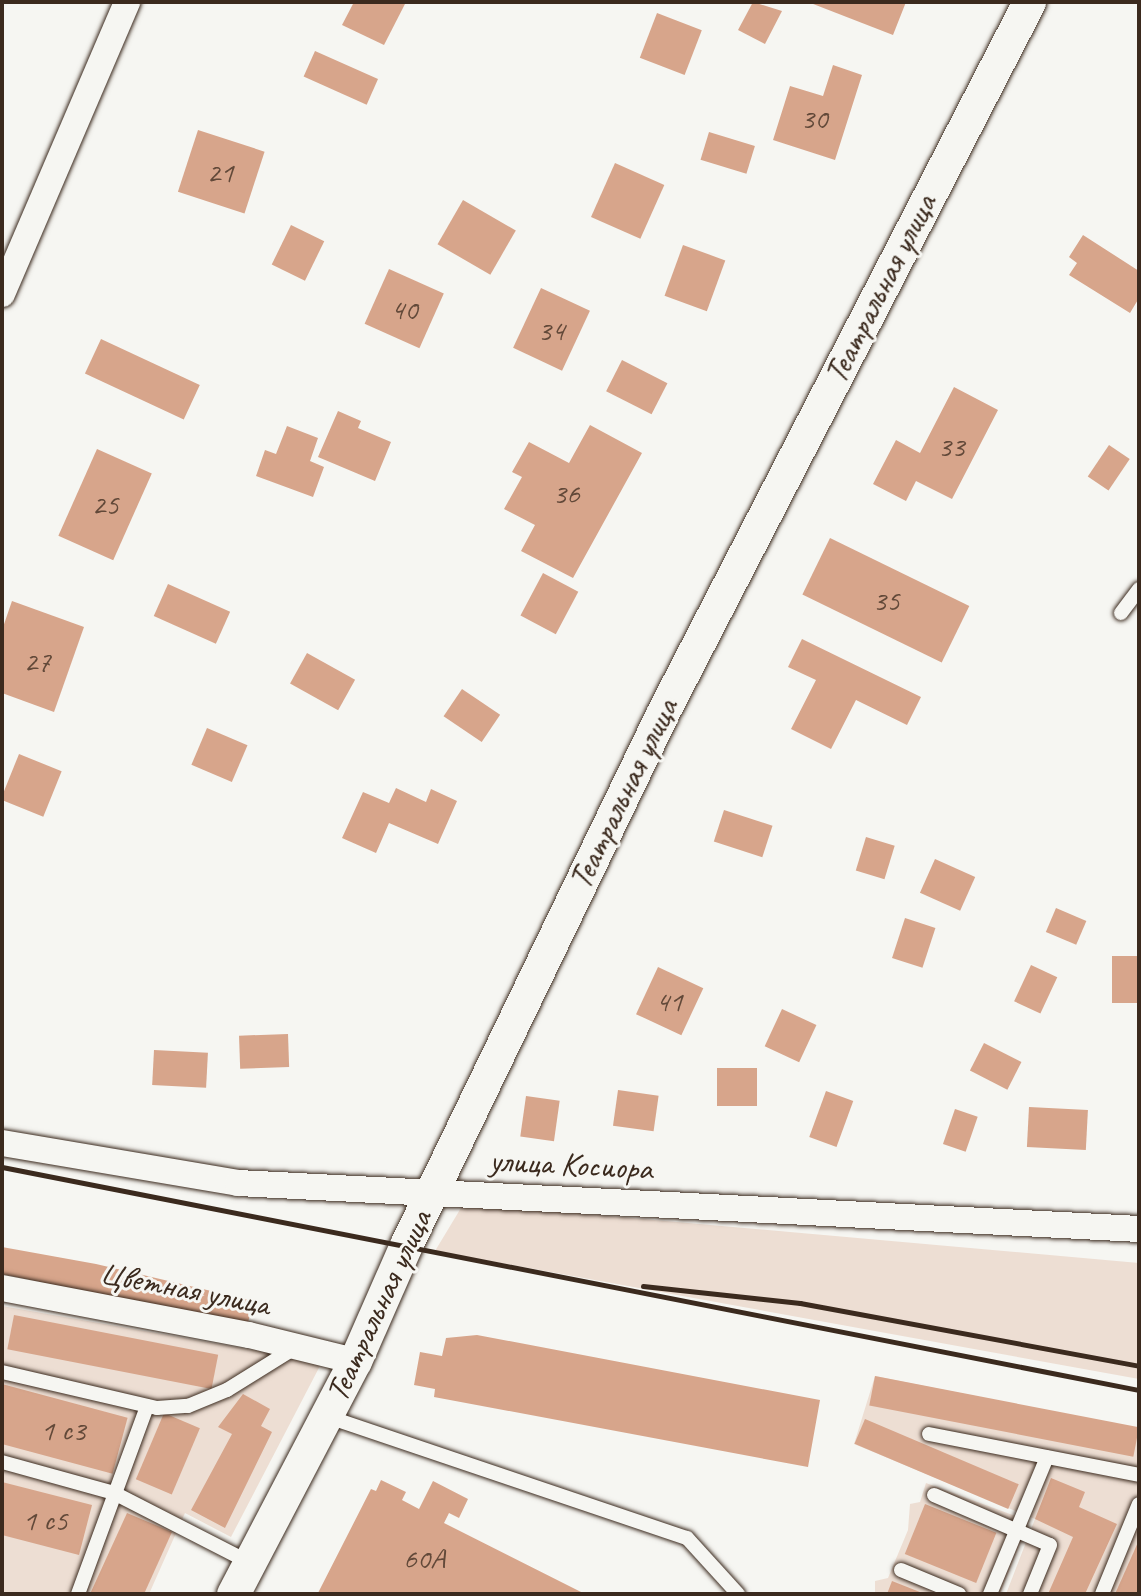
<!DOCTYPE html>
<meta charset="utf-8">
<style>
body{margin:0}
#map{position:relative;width:1141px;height:1596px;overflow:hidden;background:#f6f6f2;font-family:Caveat,sans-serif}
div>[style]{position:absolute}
.built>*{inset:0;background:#edded3}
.building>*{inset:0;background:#d7a58b;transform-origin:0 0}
.roads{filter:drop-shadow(0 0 2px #3b2a1e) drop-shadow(0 0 2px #3b2a1e)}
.service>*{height:14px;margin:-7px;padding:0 7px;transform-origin:7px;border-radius:7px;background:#f6f6f2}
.minor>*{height:26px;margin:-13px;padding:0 13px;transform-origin:13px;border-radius:13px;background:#f6f6f2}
.tertiary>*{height:33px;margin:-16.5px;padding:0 16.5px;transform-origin:16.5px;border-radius:16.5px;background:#f6f6f2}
.rail>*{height:5px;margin:-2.5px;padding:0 2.5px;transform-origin:2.5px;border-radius:2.5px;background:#3b2a1e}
span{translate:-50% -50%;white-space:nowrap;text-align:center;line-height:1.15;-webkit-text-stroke:6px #f6f6f2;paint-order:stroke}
.number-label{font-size:30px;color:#624939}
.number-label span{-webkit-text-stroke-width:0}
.street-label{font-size:33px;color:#3b2a1e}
.frame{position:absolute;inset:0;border:4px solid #3b2a1e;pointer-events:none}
</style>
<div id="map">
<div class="built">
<i style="clip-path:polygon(464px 1203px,1139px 1263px,1139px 1379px,435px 1251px)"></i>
<i style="clip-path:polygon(2px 1306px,322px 1362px,231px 1537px,185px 1513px,149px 1594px,2px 1594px)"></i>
<i style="clip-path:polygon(875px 1376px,1139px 1429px,1139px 1594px,1006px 1594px,1035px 1519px,854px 1444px)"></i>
<i style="clip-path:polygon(926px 1483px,1029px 1521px,1000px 1594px,875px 1594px,875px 1581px,888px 1578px,908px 1530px,910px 1504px,920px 1502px)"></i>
</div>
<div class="building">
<i style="clip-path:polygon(354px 2px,406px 2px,384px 45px,342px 25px)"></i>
<i style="clip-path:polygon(753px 2px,782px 11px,765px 44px,738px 30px)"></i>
<i style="clip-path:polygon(808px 2px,906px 2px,893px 35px)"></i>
<i style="left:657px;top:13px;width:48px;height:48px;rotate:21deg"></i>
<i style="left:315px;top:51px;width:69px;height:28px;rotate:24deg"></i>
<i style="clip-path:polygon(833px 65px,862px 75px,835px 160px,773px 140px,790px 86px,823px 96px)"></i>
<i style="left:198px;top:130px;width:70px;height:65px;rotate:18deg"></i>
<i style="left:709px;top:132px;width:48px;height:29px;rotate:17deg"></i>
<i style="left:615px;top:163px;width:54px;height:59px;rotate:24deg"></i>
<i style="left:463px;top:200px;width:61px;height:51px;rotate:30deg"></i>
<i style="left:291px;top:225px;width:37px;height:44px;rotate:26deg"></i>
<i style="clip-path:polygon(1083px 235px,1139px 271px,1139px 298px,1130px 313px,1069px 275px,1077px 263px,1069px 257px)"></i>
<i style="left:683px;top:245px;width:45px;height:54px;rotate:20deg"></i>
<i style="left:389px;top:269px;width:60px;height:60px;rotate:24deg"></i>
<i style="left:541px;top:288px;width:54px;height:66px;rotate:25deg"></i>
<i style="left:101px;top:339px;width:109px;height:38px;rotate:25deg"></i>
<i style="left:622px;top:360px;width:51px;height:35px;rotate:27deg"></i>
<i style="clip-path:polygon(954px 387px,998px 410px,952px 499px,916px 481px,906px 501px,873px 484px,896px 440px,920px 453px)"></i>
<i style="clip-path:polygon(338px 411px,361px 421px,358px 428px,391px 442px,375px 481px,318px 457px)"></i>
<i style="clip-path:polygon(590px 425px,642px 453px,573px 578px,521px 551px,535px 525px,504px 509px,522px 477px,512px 472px,529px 442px,569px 463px)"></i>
<i style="clip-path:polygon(287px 426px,318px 438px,310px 461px,324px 467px,313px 497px,256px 476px,265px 450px,276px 454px)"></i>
<i style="left:1109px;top:445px;width:25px;height:38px;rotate:34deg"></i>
<i style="left:97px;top:449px;width:60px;height:95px;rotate:24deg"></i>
<i style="left:830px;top:538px;width:155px;height:63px;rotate:26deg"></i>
<i style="left:543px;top:573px;width:40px;height:48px;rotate:28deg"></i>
<i style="left:168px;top:584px;width:68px;height:35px;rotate:24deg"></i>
<i style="clip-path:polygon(12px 601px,84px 627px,54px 712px,2px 693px,2px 630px)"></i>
<i style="clip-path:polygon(802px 639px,921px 697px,907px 725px,856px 700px,831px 749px,791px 729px,816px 680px,788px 667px)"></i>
<i style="left:307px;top:653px;width:55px;height:35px;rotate:29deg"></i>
<i style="left:462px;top:689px;width:46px;height:33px;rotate:34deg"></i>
<i style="left:207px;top:728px;width:44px;height:40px;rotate:23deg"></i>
<i style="left:19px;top:754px;width:46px;height:49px;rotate:22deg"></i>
<i style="clip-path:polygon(396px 788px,426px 802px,431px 789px,457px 801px,438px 844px,389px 823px,376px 853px,342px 838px,363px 792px,389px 803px)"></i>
<i style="left:724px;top:810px;width:51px;height:33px;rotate:18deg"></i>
<i style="left:866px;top:837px;width:30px;height:35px;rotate:17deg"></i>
<i style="left:935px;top:859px;width:44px;height:37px;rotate:24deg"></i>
<i style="left:1056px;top:908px;width:33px;height:26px;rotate:23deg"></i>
<i style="left:905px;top:918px;width:32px;height:42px;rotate:18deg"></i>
<i style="left:1139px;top:956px;width:47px;height:27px;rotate:90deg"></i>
<i style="left:1031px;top:965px;width:29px;height:40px;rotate:25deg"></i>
<i style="left:658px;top:967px;width:50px;height:52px;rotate:25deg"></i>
<i style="left:782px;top:1009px;width:38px;height:41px;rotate:25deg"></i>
<i style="left:288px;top:1034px;width:33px;height:49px;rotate:88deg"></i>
<i style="left:984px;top:1043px;width:42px;height:31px;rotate:27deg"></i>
<i style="left:154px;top:1050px;width:54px;height:35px;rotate:3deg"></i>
<i style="left:757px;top:1068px;width:38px;height:40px;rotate:90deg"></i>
<i style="left:618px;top:1090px;width:41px;height:36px;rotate:8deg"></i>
<i style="left:826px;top:1091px;width:29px;height:49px;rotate:20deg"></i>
<i style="left:526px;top:1096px;width:34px;height:41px;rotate:8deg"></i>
<i style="left:1029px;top:1107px;width:59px;height:40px;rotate:3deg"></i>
<i style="left:955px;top:1109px;width:24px;height:37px;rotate:19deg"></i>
<i style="clip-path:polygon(2px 1247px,96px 1264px,254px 1301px,247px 1326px,2px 1274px)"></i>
<i style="left:14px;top:1315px;width:208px;height:35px;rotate:11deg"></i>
<i style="clip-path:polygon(477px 1335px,820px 1400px,808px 1467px,434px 1397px,435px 1389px,414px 1385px,420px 1352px,442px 1356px,446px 1338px)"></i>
<i style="left:875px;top:1376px;width:269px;height:30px;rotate:11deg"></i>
<i style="left:2px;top:1384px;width:130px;height:58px;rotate:15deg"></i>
<i style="clip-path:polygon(243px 1394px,270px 1409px,261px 1426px,272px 1432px,225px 1528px,191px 1510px,232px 1434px,218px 1427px)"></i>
<i style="left:164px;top:1413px;width:39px;height:72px;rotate:23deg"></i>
<i style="left:865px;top:1419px;width:167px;height:27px;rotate:23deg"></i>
<i style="clip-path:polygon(1051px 1478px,1085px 1492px,1079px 1507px,1117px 1524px,1085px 1594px,1048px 1594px,1073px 1537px,1035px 1519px)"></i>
<i style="clip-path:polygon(381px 1480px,406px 1492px,402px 1500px,419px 1509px,433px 1481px,468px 1499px,459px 1518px,449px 1513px,444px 1523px,585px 1594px,318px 1593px,371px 1489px,376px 1491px)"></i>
<i style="clip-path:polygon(2px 1482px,92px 1505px,79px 1555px,2px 1535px)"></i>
<i style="left:925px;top:1504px;width:77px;height:54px;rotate:22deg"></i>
<i style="clip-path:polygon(127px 1513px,172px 1532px,144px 1594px,90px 1594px)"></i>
<i style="clip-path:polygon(1139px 1540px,1139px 1594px,1115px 1594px)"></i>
<i style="clip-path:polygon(892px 1581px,925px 1594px,887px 1594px)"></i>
</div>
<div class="roads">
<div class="service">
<i style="left:1121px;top:613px;width:30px;rotate:-53deg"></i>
<i style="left:2px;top:1372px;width:159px;rotate:13.1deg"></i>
<i style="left:157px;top:1408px;width:31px;rotate:-4deg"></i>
<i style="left:188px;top:1406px;width:42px;rotate:-22.3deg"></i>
<i style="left:227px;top:1390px;width:81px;rotate:-31.9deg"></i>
<i style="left:326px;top:1416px;width:381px;rotate:18.7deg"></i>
<i style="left:687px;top:1538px;width:76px;rotate:47.7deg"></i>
<i style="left:929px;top:1434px;width:214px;rotate:11deg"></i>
<i style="left:2px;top:1462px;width:116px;rotate:15.5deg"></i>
<i style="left:114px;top:1493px;width:154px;rotate:27.1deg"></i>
<i style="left:934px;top:1495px;width:126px;rotate:23.3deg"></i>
<i style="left:1050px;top:1545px;width:53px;rotate:112.2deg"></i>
<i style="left:901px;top:1570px;width:63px;rotate:22.5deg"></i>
<i style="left:78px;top:1594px;width:200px;rotate:-69.8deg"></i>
<i style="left:990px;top:1594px;width:148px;rotate:-67.4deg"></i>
<i style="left:1102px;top:1594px;width:97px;rotate:-67.7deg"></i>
</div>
<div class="minor">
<i style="left:2px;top:294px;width:318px;rotate:-66.8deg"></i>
<i style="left:2px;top:1143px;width:239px;rotate:9.6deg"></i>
<i style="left:238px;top:1183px;width:902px;rotate:2.92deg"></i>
<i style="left:2px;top:1288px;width:251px;rotate:10.8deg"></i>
<i style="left:249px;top:1335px;width:109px;rotate:13.8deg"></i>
</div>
<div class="tertiary">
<i style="left:233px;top:1594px;width:263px;rotate:-62.4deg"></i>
<i style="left:355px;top:1361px;width:124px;rotate:-66.3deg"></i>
<i style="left:405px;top:1247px;width:594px;rotate:-64.25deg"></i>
<i style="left:663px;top:712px;width:799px;rotate:-62.73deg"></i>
</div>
</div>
<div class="rail">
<i style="left:2px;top:1167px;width:1159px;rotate:11.1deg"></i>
<i style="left:643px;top:1286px;width:158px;rotate:6.2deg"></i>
<i style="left:800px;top:1303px;width:345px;rotate:10.5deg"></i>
</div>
<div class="number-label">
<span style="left:814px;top:118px">30</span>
<span style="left:220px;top:172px">21</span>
<span style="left:404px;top:309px">40</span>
<span style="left:551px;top:330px">34</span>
<span style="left:951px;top:446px">33</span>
<span style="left:566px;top:493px">36</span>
<span style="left:105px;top:504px">25</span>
<span style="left:886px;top:600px">35</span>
<span style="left:37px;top:661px">27</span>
<span style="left:669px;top:1001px">41</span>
<span style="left:63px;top:1430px">1 с3</span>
<span style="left:45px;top:1520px">1 с5</span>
<span style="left:424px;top:1558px">60А</span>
</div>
<div class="street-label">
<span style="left:881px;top:289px;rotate:-63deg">Театральная улица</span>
<span style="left:624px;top:794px;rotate:-64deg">Театральная улица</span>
<span style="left:571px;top:1165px;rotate:3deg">улица Косиора</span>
<span style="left:185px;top:1289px;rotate:11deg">Цветная улица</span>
<span style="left:379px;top:1306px;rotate:-65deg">Театральная улица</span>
</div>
<div class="frame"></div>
</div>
